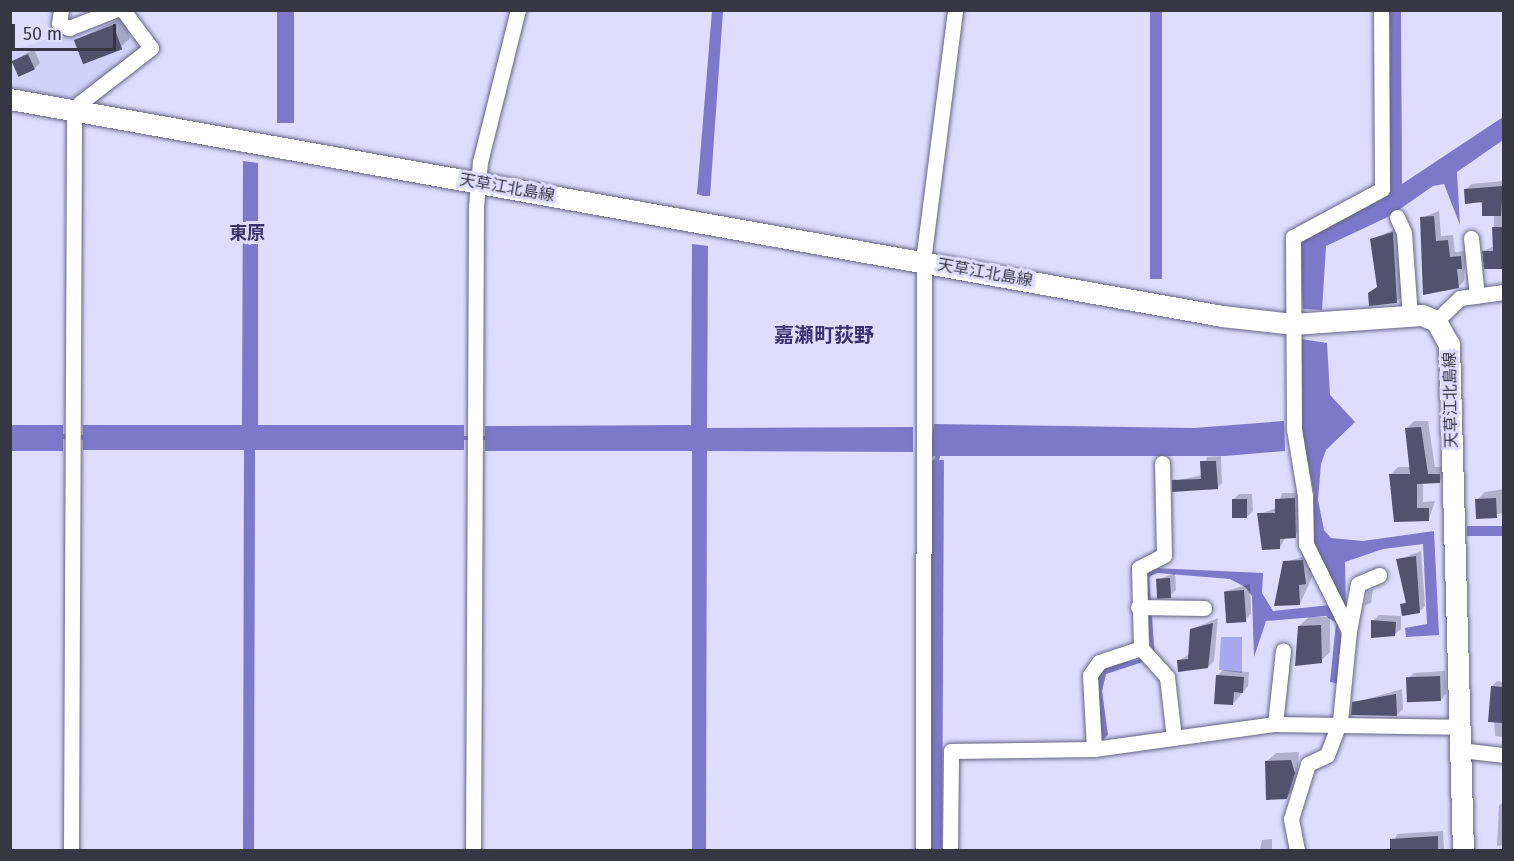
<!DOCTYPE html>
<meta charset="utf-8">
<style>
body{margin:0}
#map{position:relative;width:1514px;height:861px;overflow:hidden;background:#deddff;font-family:"Fira Sans","Noto Sans JP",sans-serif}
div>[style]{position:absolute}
.built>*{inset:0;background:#d1d1f9}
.green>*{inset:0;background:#aaa7f1}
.water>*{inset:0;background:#7e78cb;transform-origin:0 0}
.shadow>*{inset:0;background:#0003;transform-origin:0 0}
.stream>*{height:4.5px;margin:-2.25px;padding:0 2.25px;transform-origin:2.25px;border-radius:2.25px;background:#7e78cb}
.building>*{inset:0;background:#52526e;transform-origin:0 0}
.roads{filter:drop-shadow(0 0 2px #656481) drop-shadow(0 0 2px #656481)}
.street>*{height:15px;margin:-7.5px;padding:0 7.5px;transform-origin:7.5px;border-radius:7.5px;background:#fff}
.secondary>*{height:21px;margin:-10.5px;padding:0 10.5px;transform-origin:10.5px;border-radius:10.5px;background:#fff}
span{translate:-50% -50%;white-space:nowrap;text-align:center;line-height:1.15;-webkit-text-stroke:6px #deddff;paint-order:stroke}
.street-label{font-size:16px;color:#373744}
.neighbourhood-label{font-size:18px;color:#3a336f;font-weight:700}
.quarter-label{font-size:20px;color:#3a336f;font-weight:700}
.frame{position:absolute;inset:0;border:12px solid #373744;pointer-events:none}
.scale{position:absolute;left:12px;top:24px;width:104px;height:27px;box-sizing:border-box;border:3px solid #373744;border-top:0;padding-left:8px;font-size:18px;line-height:21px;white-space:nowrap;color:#373744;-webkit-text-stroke:4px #deddff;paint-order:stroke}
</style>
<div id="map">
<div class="built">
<i style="clip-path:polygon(120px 13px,145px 47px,77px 100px,11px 87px,10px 52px)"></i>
</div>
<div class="green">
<i style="clip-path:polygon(1221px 637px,1242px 637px,1242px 673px,1219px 670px)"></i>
</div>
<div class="water">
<i style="left:277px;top:11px;width:17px;height:112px"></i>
<i style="clip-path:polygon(712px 11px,723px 11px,710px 196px,703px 196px,697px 194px)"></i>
<i style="left:1150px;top:11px;width:12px;height:268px"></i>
<i style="clip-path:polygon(1386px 11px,1401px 11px,1402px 184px,1503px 117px,1503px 140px,1457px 172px,1460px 225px,1444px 184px,1433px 186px,1390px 216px,1326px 246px,1322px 310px,1303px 309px,1298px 241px,1388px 191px)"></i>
<i style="clip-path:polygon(243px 161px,258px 163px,258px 425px,464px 425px,464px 450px,255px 450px,254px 850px,243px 850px,244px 450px,83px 450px,83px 425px,242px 425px)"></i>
<i style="clip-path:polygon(692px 244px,708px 246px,707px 428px,913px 427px,913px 452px,707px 451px,706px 850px,692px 850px,692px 451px,485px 451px,485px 426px,691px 425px)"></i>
<i style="clip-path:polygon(1301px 339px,1327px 343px,1330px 395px,1355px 422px,1326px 450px,1321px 464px,1318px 500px,1324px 530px,1331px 538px,1363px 541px,1434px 531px,1439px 635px,1406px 637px,1405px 628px,1427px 624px,1423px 544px,1383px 549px,1345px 562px,1346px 610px,1311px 542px,1314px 494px,1302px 433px)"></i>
<i style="clip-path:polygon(1284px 421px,1285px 451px,1225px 456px,929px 456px,934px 424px,1194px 428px)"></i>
<i style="left:11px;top:425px;width:52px;height:26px"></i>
<i style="clip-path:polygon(929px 460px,944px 460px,942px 850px,930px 850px)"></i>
<i style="left:1503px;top:526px;width:10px;height:36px;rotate:90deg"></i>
<i style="clip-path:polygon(1154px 568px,1263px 573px,1262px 593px,1273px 611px,1330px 605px,1344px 644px,1340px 684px,1330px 682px,1336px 623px,1326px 616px,1266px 621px,1254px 657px,1252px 596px,1245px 587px,1230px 579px,1157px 573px,1149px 577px,1155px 658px,1106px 674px,1102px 691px,1108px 735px,1102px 740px,1097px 677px,1105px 666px,1142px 659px,1151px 649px,1143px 591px,1145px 571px)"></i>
</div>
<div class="shadow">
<i style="clip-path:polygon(123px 17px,130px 38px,121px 47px,76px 40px)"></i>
<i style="clip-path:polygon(34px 49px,40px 63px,34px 69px,13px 61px)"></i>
<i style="clip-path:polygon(1504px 153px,1504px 267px,1485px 268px,1484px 251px,1494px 246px,1494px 215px,1466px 190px,1471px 184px,1503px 181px)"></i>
<i style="clip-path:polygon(1439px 211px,1441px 236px,1453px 235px,1455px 252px,1466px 251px,1464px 281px,1458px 287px,1421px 218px)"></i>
<i style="clip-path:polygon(1397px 228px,1402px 297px,1396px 302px,1369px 294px,1379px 286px,1371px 240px)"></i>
<i style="clip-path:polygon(1414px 421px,1428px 421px,1435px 467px,1446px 467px,1446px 475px,1439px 482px,1423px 482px,1423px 502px,1435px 501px,1429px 519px,1396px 520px,1391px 474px,1398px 467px,1411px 467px,1406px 429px)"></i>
<i style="clip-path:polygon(1221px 456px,1222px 483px,1217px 488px,1174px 481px,1202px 475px,1207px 457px)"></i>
<i style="clip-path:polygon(1504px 489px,1504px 513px,1478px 517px,1477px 500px,1485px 492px)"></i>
<i style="clip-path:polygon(1282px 493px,1301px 493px,1301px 531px,1286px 537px,1280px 547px,1259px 514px,1277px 508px)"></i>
<i style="clip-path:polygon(1239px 494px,1252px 494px,1253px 511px,1247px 517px,1233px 500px)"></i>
<i style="clip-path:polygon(1421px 551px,1425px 606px,1419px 612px,1402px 605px,1407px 600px,1397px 560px)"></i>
<i style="clip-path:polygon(1309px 555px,1312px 577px,1300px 604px,1285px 562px)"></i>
<i style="clip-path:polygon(1175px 573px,1176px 590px,1170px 596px,1157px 580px)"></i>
<i style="clip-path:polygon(1250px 584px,1251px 614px,1245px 620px,1226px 591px)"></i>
<i style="clip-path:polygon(1373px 589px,1371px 603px,1365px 605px,1368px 592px)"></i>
<i style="clip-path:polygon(1379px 615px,1401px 616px,1401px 629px,1395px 634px,1373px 621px)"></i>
<i style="clip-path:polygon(1309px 617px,1330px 617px,1330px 652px,1321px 661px,1299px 626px)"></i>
<i style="clip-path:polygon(1218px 618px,1214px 661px,1208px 667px,1178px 661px,1190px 654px,1192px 629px)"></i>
<i style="clip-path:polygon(1223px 670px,1249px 672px,1248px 686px,1233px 704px,1217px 676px)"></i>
<i style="clip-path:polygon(1445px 671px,1446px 694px,1441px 700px,1408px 678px,1414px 673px)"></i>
<i style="clip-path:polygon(1497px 681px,1504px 682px,1504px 737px,1495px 736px,1492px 686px)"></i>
<i style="clip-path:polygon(1402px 689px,1403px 709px,1397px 715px,1353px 703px)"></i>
<i style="clip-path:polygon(1299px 752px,1296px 788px,1286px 797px,1266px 762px,1276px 753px)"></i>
<i style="clip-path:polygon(1504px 801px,1504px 845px,1497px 846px,1499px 806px)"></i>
<i style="clip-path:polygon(1443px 831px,1444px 850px,1391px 850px,1397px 834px)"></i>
<i style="clip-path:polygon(1272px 839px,1272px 850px,1260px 850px,1262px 840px)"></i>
<i style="left:1487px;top:849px;width:13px;height:1px"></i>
</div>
<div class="stream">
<i style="left:63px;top:436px;width:20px;rotate:3deg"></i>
<i style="left:464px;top:438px;width:21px"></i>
<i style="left:936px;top:460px;width:4px;rotate:-76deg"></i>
</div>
<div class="building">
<i style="left:113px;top:25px;width:26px;height:42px;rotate:69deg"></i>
<i style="left:28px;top:54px;width:17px;height:18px;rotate:66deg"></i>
<i style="clip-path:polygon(1503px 186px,1501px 216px,1482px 216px,1482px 202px,1465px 204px,1464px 189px)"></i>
<i style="clip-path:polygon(1434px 216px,1436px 241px,1448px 240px,1450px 257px,1461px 256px,1462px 269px,1457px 269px,1459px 288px,1423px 295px,1420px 217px)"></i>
<i style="clip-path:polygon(1492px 227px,1503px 227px,1503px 269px,1484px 269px,1482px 251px,1493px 251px)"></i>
<i style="clip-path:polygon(1393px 232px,1397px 303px,1369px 306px,1368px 293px,1377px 287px,1370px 239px)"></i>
<i style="clip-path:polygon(1421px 427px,1428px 474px,1440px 474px,1440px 483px,1417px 484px,1417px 508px,1429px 508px,1429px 521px,1394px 522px,1389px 474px,1410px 474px,1405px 428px)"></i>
<i style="clip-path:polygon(1200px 461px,1216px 461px,1218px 489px,1172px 492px,1172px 480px,1201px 479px)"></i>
<i style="clip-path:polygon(1295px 498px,1296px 538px,1280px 539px,1280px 549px,1262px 550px,1257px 513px,1275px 513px,1275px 499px)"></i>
<i style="left:1496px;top:498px;width:20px;height:21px;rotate:87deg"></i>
<i style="left:1247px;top:499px;width:19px;height:15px;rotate:90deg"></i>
<i style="clip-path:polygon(1416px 556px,1420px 613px,1402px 616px,1400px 604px,1406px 603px,1396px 559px)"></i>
<i style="clip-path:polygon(1303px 560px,1306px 584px,1299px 585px,1300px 605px,1274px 606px,1283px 561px)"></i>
<i style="left:1170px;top:578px;width:20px;height:14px;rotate:87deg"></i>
<i style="left:1244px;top:590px;width:32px;height:20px;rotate:86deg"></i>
<i style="clip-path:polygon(1371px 620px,1396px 622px,1395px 636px,1371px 638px)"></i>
<i style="clip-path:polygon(1213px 623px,1208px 668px,1178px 672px,1177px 660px,1188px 659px,1190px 629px)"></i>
<i style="clip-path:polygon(1321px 625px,1322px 663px,1295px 666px,1298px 626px)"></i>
<i style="clip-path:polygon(1216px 675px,1244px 677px,1243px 693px,1234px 692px,1233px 705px,1214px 704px)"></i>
<i style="left:1440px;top:676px;width:25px;height:34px;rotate:88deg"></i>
<i style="clip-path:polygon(1491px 686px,1503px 687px,1503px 723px,1488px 722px)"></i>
<i style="clip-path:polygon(1396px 694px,1397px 716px,1351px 715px,1352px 702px)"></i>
<i style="clip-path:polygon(1291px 760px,1295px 773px,1287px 799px,1266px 800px,1265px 761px)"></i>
<i style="clip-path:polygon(1438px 836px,1438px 850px,1390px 850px,1390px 839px)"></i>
</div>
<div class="roads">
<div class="street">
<i style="left:61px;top:10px;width:14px;rotate:98deg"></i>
<i style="left:59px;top:24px;width:11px;rotate:22deg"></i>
<i style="left:69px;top:28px;width:49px;rotate:-21.4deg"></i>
<i style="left:1397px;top:217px;width:17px;rotate:66deg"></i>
<i style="left:1404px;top:233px;width:83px;rotate:85.9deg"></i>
<i style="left:1471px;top:238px;width:58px;rotate:84.1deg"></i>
<i style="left:1436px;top:321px;width:33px;rotate:-44deg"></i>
<i style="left:1460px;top:298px;width:44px;rotate:-7.8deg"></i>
<i style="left:1138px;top:607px;width:66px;rotate:0.9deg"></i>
<i style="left:1349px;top:631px;width:48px;rotate:-79.2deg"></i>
<i style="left:1358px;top:584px;width:23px;rotate:-23deg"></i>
<i style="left:1141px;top:648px;width:39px;rotate:48deg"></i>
<i style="left:1167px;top:677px;width:61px;rotate:83.5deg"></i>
<i style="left:1275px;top:724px;width:74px;rotate:-83.8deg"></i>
<i style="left:1094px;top:749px;width:74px;rotate:-93.1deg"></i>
<i style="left:1090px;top:675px;width:16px;rotate:-55deg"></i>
<i style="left:1099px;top:662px;width:44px;rotate:-18.4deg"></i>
<i style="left:1141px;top:648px;width:80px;rotate:-91.4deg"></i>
<i style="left:1139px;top:568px;width:28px;rotate:-27deg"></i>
<i style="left:1164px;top:555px;width:92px;rotate:-91.2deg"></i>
<i style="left:1460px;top:750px;width:44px;rotate:6.5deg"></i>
<i style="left:71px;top:850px;width:729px;rotate:-89.76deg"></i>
<i style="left:74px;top:121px;width:19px;rotate:-72deg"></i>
<i style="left:80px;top:103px;width:90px;rotate:-37.8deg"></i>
<i style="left:151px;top:48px;width:47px;rotate:-126.4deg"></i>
<i style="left:473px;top:850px;width:643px;rotate:-89.73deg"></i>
<i style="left:476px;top:207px;width:45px;rotate:-84.9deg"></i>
<i style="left:480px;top:162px;width:157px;rotate:-76deg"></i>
<i style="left:923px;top:850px;width:597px;rotate:-89.9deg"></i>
<i style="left:924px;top:253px;width:245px;rotate:-82.7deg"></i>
<i style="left:950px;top:850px;width:99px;rotate:-89.4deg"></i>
<i style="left:951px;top:751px;width:143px;rotate:-0.8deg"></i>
<i style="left:1094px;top:749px;width:183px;rotate:-7.9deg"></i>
<i style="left:1275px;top:724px;width:184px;rotate:0.9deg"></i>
<i style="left:1297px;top:850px;width:32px;rotate:-101deg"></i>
<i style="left:1291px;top:819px;width:58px;rotate:-72.8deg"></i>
<i style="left:1308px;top:764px;width:21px;rotate:-25deg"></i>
<i style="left:1327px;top:755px;width:36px;rotate:-69deg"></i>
<i style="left:1340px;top:721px;width:90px;rotate:-84.3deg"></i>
<i style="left:1349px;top:631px;width:97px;rotate:-116.3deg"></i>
<i style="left:1306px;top:544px;width:48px;rotate:-91.2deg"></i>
<i style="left:1305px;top:496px;width:68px;rotate:-99.3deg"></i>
<i style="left:1294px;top:429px;width:192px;rotate:-90.3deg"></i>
<i style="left:1293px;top:237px;width:101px;rotate:-28.3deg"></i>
<i style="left:1382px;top:189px;width:179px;rotate:-90.3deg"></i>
</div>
<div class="secondary">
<i style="left:10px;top:99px;width:1231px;rotate:10.15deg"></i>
<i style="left:1222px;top:316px;width:71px;rotate:6.4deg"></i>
<i style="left:1293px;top:324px;width:129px;rotate:-4deg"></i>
<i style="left:1422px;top:315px;width:15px;rotate:23deg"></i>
<i style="left:1436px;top:321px;width:26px;rotate:61deg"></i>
<i style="left:1449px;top:344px;width:506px;rotate:88.42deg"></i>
</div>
</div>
<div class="street-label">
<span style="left:507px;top:188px;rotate:10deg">天草江北島線</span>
<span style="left:985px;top:273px;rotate:10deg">天草江北島線</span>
<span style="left:1451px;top:400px;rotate:-91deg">天草江北島線</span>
</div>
<div class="neighbourhood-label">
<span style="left:247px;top:233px">東原</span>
</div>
<div class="quarter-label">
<span style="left:824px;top:335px">嘉瀬町荻野</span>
</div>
<div class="frame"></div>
<div class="scale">50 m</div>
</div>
